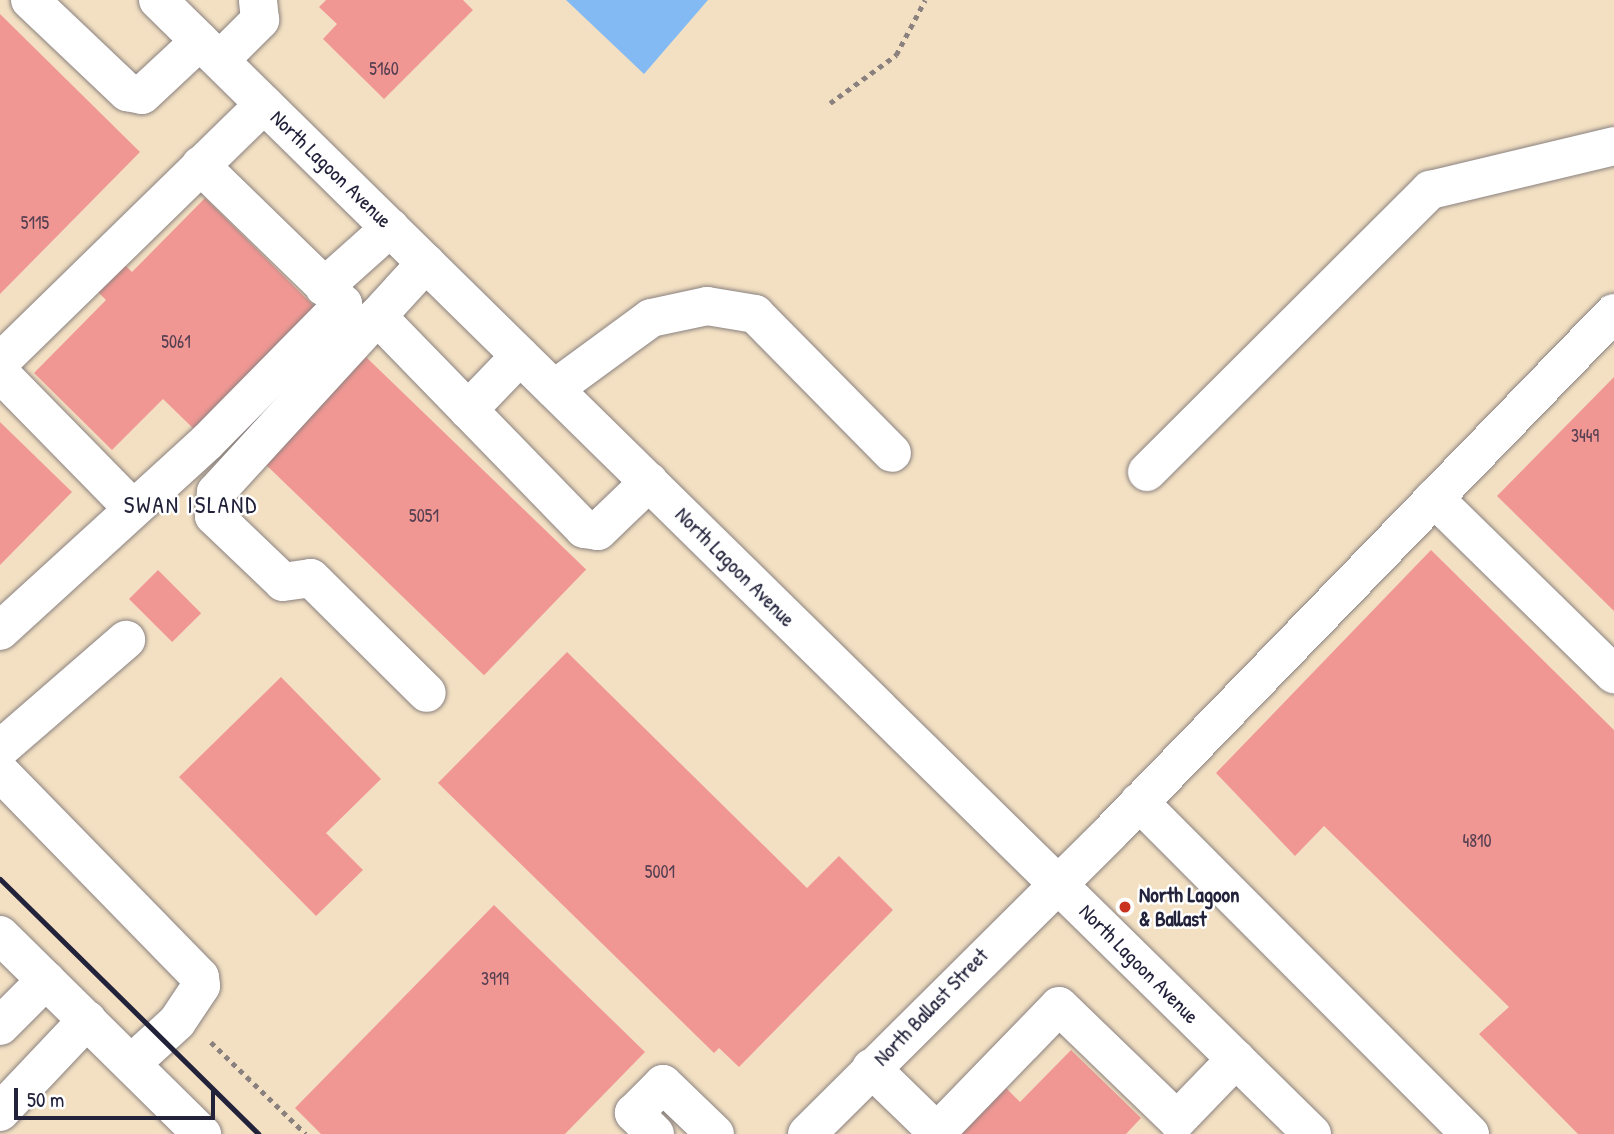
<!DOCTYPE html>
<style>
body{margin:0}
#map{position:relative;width:1614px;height:1134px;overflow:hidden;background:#f3e0c3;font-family:"Patrick Hand",sans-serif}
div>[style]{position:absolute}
.water>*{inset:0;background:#84baf3}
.building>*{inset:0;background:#f09794;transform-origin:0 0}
.path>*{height:4.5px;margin-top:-2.25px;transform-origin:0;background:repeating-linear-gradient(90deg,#8a817f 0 5px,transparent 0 10px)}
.roads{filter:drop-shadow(0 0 2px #8a817f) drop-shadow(0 0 2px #8a817f)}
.minor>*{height:38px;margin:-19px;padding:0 19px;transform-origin:19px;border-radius:19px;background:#fff}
.rail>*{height:5px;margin:-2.5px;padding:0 2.5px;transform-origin:2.5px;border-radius:2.5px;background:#22223b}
.dots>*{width:19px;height:19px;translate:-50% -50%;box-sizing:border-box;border:4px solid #fff;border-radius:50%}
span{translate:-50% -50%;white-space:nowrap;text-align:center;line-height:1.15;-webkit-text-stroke:5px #fff;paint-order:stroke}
.number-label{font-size:18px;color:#563f51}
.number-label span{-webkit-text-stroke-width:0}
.street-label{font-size:21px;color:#22223b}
.poi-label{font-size:21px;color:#22223b;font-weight:700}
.left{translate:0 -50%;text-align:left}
.neighbourhood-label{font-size:23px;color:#22223b;letter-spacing:2px}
.scale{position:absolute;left:14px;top:1088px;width:201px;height:32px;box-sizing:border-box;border:4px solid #22223b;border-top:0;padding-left:9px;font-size:21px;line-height:24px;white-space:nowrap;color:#22223b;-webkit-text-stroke:5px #fff;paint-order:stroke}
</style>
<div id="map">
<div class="water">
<i style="clip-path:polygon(566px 0,708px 0,644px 74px)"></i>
</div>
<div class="building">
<i style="clip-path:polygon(326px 0,463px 0,473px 10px,384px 99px,323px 39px,337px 24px,319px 7px)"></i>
<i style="clip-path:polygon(0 14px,140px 152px,0 294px)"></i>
<i style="clip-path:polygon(205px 198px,319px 311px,198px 433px,163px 399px,112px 450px,34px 373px,106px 300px,91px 285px,118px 258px,132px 272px)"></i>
<i style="left:366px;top:357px;width:306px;height:147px;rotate:44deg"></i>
<i style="clip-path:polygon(1614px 377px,1614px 611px,1497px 496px)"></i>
<i style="clip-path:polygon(0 422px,72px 492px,0 565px)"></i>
<i style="clip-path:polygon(1431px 550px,1614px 730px,1614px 1134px,1578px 1134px,1479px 1034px,1509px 1007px,1324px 826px,1295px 856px,1216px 773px)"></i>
<i style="left:158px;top:570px;width:61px;height:41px;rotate:45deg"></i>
<i style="clip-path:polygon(567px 652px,807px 888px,839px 856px,893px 910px,739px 1067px,719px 1048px,714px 1053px,438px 783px)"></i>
<i style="clip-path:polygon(281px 677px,381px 779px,326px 833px,363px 870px,316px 916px,179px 777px)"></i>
<i style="clip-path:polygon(494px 905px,645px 1052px,565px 1134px,321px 1134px,295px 1108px)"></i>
<i style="clip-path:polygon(1071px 1050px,1141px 1118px,1126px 1134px,945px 1134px,998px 1080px,1020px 1102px)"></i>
</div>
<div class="path">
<i style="left:830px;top:103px;width:82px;rotate:-36deg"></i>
<i style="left:896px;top:55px;width:62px;rotate:-62.2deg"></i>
<i style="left:211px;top:1042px;width:132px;rotate:44.1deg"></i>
</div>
<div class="roads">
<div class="minor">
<i style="left:30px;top:0;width:134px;rotate:43.5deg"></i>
<i style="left:127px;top:92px;width:15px;rotate:11deg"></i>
<i style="left:142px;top:95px;width:79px;rotate:-43deg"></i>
<i style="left:158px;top:0;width:1618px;rotate:44.5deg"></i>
<i style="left:220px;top:60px;width:57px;rotate:-45deg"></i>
<i style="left:260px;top:20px;width:20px;rotate:-96deg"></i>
<i style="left:426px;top:263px;width:311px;rotate:132.5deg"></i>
<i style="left:216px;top:492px;width:24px;rotate:95deg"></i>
<i style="left:214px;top:516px;width:95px;rotate:43.7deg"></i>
<i style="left:283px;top:582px;width:28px;rotate:-8deg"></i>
<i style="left:311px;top:578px;width:163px;rotate:44.8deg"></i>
<i style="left:324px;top:287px;width:89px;rotate:-41.8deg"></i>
<i style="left:377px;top:316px;width:297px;rotate:45.8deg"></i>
<i style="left:584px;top:529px;width:14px;rotate:8deg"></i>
<i style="left:598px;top:531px;width:71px;rotate:-43.9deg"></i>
<i style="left:0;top:362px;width:369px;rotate:-44.3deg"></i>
<i style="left:0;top:373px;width:189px;rotate:45.6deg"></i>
<i style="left:554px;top:389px;width:120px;rotate:-36.2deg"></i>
<i style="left:651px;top:318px;width:57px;rotate:-12.1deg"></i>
<i style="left:707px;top:306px;width:49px;rotate:9.5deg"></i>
<i style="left:755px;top:314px;width:195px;rotate:45.4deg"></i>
<i style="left:468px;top:410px;width:75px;rotate:-46.1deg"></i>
<i style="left:1147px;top:472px;width:400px;rotate:-44.9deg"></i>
<i style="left:1430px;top:190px;width:189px;rotate:-13.4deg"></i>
<i style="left:1434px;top:498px;width:252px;rotate:44.4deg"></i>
<i style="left:0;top:631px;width:280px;rotate:-42.4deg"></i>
<i style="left:207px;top:442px;width:194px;rotate:-45.4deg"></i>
<i style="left:343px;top:304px;width:199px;rotate:-135.8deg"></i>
<i style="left:0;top:749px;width:167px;rotate:-40.9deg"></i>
<i style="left:0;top:772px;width:286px;rotate:45.7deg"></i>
<i style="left:200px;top:977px;width:9px;rotate:84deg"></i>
<i style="left:201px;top:986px;width:43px;rotate:123.7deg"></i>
<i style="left:177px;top:1022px;width:62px;rotate:137.6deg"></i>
<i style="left:1139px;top:802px;width:469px;rotate:45.1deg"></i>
<i style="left:0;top:935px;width:284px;rotate:44.6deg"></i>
<i style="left:0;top:1026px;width:65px;rotate:-45deg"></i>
<i style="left:871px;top:1068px;width:92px;rotate:44.1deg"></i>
<i style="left:0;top:1112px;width:127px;rotate:-46.6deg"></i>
<i style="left:655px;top:1134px;width:30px;rotate:-135deg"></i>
<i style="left:634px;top:1113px;width:41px;rotate:-45deg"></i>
<i style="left:663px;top:1084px;width:72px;rotate:43.9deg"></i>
<i style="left:807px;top:1134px;width:427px;rotate:-44.8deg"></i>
<i style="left:1110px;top:833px;width:724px;rotate:-45.9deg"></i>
<i style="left:935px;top:1134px;width:178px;rotate:-45.9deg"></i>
<i style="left:1059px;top:1006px;width:164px;rotate:44deg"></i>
<i style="left:1177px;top:1120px;width:85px;rotate:-46deg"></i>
</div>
</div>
<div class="rail">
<i style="left:0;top:879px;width:363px;rotate:44.6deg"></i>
</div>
<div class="dots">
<i style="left:1125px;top:907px;background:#c8321e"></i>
</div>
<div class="number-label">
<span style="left:384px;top:69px">5160</span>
<span style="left:35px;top:223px">5115</span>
<span style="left:176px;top:342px">5061</span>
<span style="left:1585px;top:436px">3449</span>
<span style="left:424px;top:516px">5051</span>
<span style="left:1477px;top:841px">4810</span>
<span style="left:660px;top:872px">5001</span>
<span style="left:495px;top:979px">3919</span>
</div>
<div class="street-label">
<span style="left:331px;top:169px;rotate:44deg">North Lagoon Avenue</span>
<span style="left:735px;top:567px;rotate:45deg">North Lagoon Avenue</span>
<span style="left:1139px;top:964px;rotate:45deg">North Lagoon Avenue</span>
<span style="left:931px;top:1007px;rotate:-46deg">North Ballast Street</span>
</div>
<div class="poi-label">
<span class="left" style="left:1139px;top:907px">North Lagoon<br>&amp; Ballast</span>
</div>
<div class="neighbourhood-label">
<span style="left:191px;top:505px">SWAN ISLAND</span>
</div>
<div class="scale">50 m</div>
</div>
